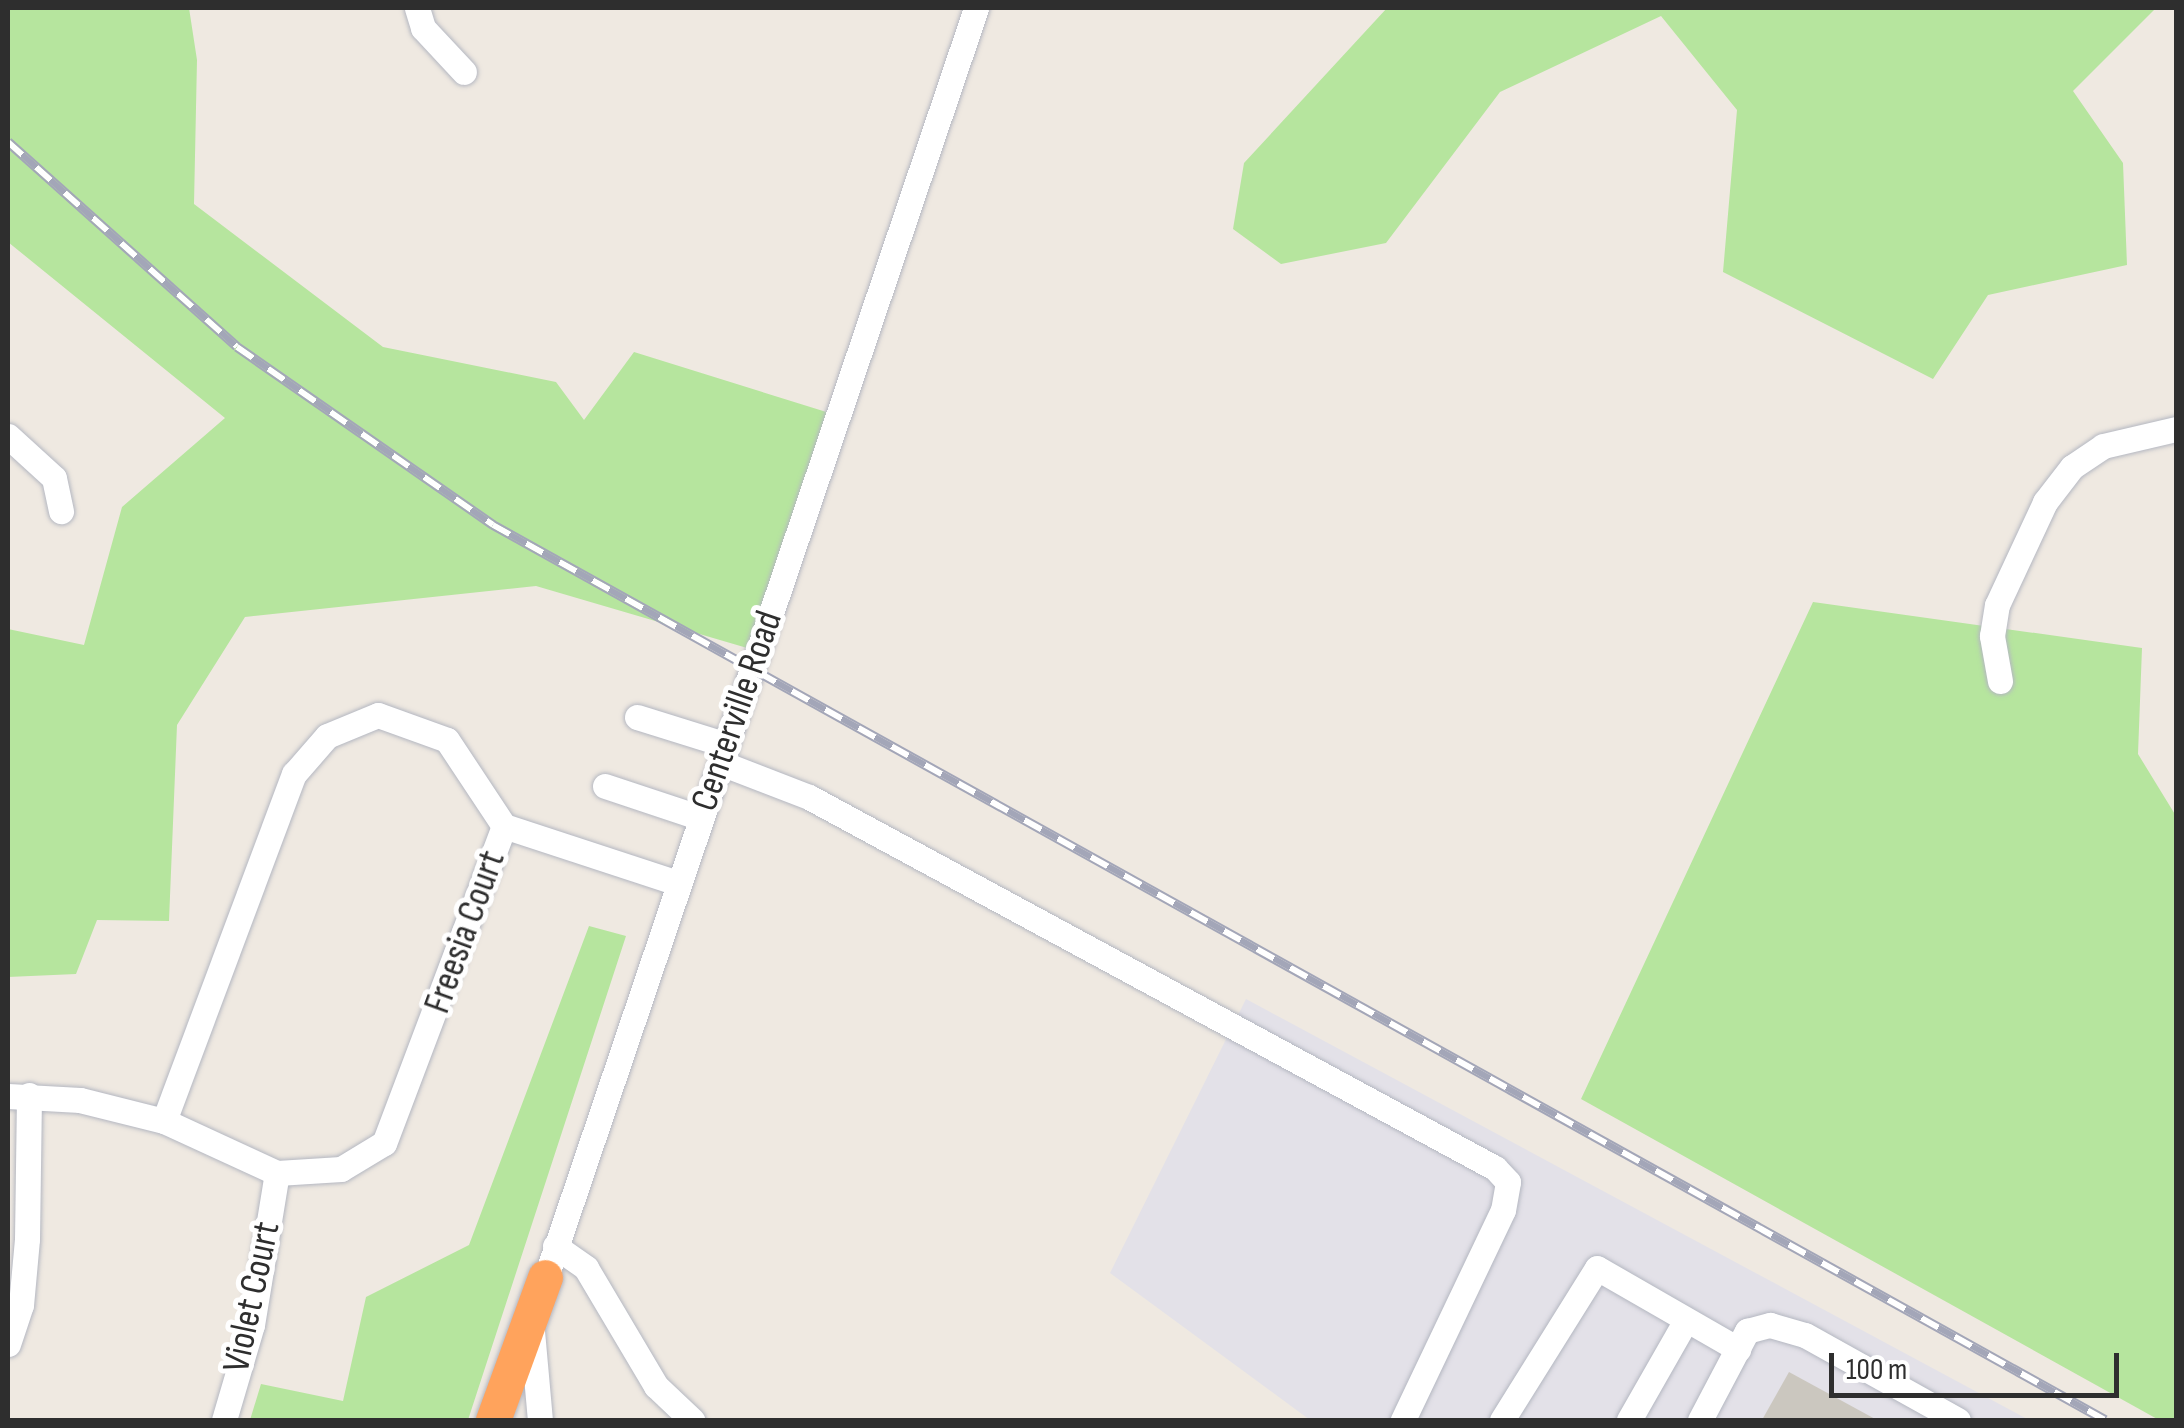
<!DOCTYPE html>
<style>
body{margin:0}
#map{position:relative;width:2184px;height:1428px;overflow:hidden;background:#efe9e1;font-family:"Sofia Sans Condensed",sans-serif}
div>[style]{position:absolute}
.industrial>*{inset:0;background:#e3e1e8}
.green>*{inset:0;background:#b6e59e}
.building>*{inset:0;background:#cbc7bf}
.roads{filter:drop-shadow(0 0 2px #b4b7c1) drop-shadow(0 0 2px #b4b7c1)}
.minor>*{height:25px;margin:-12.5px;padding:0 12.5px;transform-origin:12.5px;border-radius:12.5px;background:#fff}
.highway>*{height:35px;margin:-17.5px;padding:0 17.5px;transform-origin:17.5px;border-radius:17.5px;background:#ffa35c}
.rail>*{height:10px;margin-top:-5px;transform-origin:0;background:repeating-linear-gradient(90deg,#fff 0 19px,#a3a6b8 0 38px);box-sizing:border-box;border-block:2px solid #a3a6b8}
span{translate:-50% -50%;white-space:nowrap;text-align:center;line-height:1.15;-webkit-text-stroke:10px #fff;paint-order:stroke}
.street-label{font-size:38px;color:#2e2e2e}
.frame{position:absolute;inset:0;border:10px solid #2e2e2e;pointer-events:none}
.scale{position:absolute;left:1829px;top:1353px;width:290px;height:45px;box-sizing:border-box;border:5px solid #2e2e2e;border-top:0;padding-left:12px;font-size:30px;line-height:35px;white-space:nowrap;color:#2e2e2e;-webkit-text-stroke:8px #fff;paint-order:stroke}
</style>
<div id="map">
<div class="industrial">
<i style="clip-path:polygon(1246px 999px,2029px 1420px,1310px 1420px,1110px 1273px)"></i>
</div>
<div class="green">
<i style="clip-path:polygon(8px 8px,189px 8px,197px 60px,194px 204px,383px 347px,556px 382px,584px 420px,634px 352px,836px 415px,754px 650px,536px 586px,245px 617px,177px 725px,169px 921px,97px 920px,76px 974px,8px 977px,8px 629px,84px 645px,122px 507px,225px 418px,8px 242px)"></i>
<i style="clip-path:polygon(1387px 8px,2156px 8px,2073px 91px,2123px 163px,2127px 265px,1988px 295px,1933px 379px,1723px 272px,1737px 110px,1661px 16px,1500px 92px,1386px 243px,1281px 264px,1233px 229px,1244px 163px)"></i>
<i style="clip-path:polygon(1813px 602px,2142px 648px,2138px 754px,2176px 816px,2176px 1420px,2159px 1420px,1581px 1099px)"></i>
<i style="clip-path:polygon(589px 926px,626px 936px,468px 1420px,250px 1420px,261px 1384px,343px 1401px,366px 1297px,469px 1245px)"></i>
</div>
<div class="building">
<i style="clip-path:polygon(1789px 1372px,1877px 1420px,1762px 1420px)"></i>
</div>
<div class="roads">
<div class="minor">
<i style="left:417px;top:8px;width:21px;rotate:73deg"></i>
<i style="left:423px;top:28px;width:60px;rotate:47deg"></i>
<i style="left:8px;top:436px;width:62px;rotate:42.4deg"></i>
<i style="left:54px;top:478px;width:34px;rotate:78deg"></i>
<i style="left:2000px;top:681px;width:46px;rotate:-100.1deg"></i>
<i style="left:1992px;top:636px;width:31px;rotate:-81deg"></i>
<i style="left:1997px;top:605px;width:114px;rotate:-65deg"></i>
<i style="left:2045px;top:502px;width:44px;rotate:-52.4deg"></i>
<i style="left:2072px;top:467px;width:37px;rotate:-34deg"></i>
<i style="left:2103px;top:446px;width:75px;rotate:-13.1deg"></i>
<i style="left:378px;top:715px;width:73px;rotate:19.9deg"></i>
<i style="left:447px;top:740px;width:103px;rotate:56.5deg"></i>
<i style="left:504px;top:826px;width:339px;rotate:110.7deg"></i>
<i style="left:384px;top:1143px;width:50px;rotate:148.8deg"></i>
<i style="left:341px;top:1169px;width:64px;rotate:176.4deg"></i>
<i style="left:277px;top:1173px;width:124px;rotate:-155.3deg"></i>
<i style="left:164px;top:1121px;width:371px;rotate:-69.5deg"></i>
<i style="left:294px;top:774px;width:50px;rotate:-49deg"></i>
<i style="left:327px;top:736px;width:55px;rotate:-22.4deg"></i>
<i style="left:637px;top:717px;width:94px;rotate:17.3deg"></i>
<i style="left:721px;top:763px;width:94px;rotate:21.1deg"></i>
<i style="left:809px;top:797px;width:780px;rotate:28.41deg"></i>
<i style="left:1495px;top:1168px;width:19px;rotate:47deg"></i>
<i style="left:1508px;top:1182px;width:28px;rotate:100deg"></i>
<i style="left:1503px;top:1210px;width:233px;rotate:115.5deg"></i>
<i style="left:605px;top:786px;width:101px;rotate:18.4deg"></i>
<i style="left:504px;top:826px;width:182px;rotate:18.2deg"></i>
<i style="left:8px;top:1096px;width:72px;rotate:3.2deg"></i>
<i style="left:80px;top:1100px;width:87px;rotate:14deg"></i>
<i style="left:555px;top:1246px;width:38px;rotate:35deg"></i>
<i style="left:586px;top:1268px;width:137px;rotate:59.3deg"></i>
<i style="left:656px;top:1386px;width:50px;rotate:43.4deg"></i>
<i style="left:541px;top:1292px;width:1356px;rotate:-71.28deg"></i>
<i style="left:532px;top:1331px;width:89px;rotate:84.9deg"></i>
<i style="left:8px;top:1344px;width:41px;rotate:-71.6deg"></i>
<i style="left:21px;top:1305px;width:66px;rotate:-84.8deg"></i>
<i style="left:27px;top:1239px;width:144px;rotate:-89.2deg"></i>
<i style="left:224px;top:1420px;width:99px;rotate:-73.6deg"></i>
<i style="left:252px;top:1325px;width:154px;rotate:-80.7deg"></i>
<i style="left:1502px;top:1420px;width:179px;rotate:-58deg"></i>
<i style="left:1597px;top:1268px;width:163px;rotate:29.9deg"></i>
<i style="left:1629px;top:1420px;width:115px;rotate:-60.3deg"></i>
<i style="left:1700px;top:1420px;width:101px;rotate:-62.2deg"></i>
<i style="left:1747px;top:1331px;width:24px;rotate:-15deg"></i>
<i style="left:1770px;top:1325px;width:36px;rotate:16deg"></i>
<i style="left:1805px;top:1335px;width:175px;rotate:29.1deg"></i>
</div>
<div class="highway">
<i style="left:493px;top:1420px;width:152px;rotate:-70deg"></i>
</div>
</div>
<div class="rail">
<i style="left:8px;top:142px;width:307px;rotate:41.8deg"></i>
<i style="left:237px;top:347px;width:312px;rotate:34.8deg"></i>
<i style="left:493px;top:525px;width:1844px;rotate:29.04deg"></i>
</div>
<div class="street-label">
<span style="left:737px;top:711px;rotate:-71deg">Centerville Road</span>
<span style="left:465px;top:932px;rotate:-70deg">Freesia Court</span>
<span style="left:252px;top:1297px;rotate:-78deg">Violet Court</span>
</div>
<div class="frame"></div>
<div class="scale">100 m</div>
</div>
